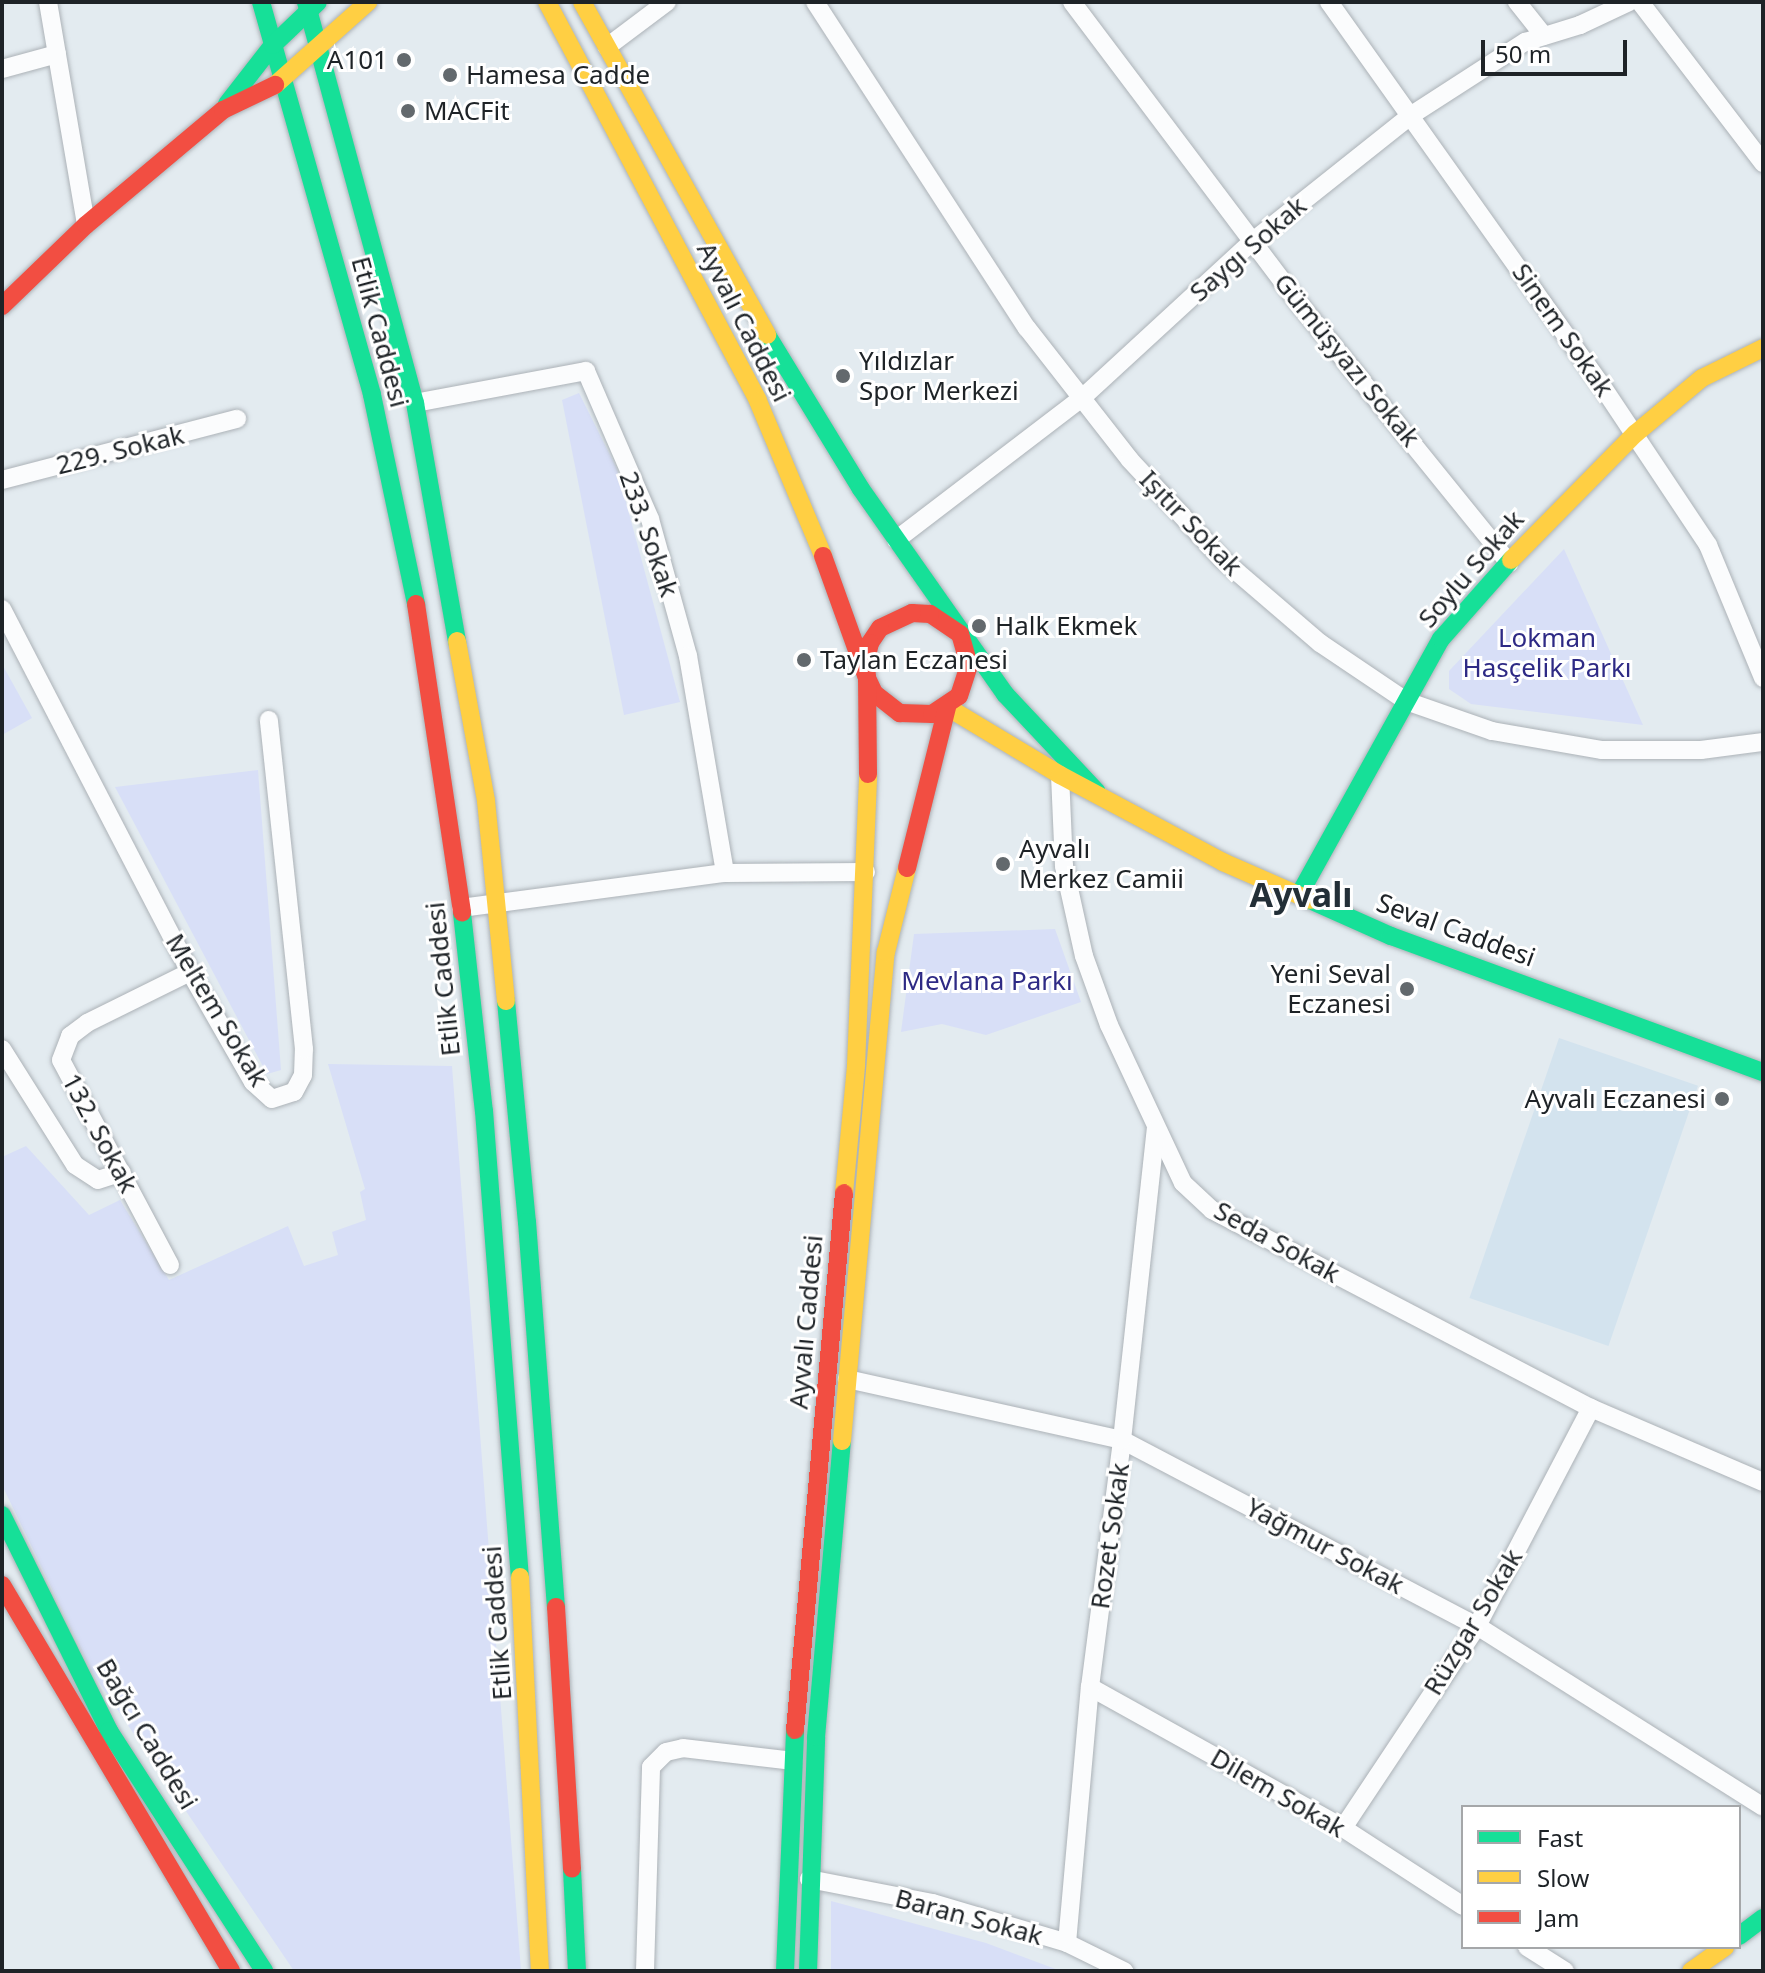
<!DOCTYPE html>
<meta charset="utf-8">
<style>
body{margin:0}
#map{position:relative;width:1765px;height:1973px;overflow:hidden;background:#e3ebf0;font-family:"Noto Sans",sans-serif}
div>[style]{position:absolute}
.built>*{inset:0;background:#d3e3ee;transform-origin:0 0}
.green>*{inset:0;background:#d8dff7}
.roads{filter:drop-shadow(0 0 2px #acb2b7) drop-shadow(0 0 2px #acb2b7)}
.street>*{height:18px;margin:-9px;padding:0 9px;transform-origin:9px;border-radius:9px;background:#fbfcfd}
.fast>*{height:18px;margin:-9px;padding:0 9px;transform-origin:9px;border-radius:9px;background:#16e098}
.slow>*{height:18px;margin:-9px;padding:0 9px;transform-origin:9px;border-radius:9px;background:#ffcf43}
.jam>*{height:18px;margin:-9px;padding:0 9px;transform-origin:9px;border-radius:9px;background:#f24e42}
.dots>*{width:22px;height:22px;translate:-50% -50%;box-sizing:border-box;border:4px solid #fff;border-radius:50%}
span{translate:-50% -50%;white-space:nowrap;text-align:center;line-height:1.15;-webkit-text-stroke:6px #fff;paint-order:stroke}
.poi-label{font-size:26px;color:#1e2327}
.right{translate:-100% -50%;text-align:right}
.left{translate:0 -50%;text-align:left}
.street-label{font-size:26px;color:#1e2327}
.park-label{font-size:26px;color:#2e2a85}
.district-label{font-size:34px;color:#232f37;font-weight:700}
.frame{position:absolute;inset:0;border:4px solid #1e2327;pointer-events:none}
.legend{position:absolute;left:1461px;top:1805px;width:280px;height:144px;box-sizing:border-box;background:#fff;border:2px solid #a5a7a9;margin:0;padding:10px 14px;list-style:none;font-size:24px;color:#1e2327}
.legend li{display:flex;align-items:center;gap:16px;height:40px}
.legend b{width:40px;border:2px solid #a5a7a9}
.scale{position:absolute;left:1481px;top:40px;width:146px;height:36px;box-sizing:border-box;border:4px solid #1e2327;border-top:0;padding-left:10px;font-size:24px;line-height:28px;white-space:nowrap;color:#1e2327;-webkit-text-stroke:6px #fff;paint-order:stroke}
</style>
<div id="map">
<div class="built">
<i style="left:1559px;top:1038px;width:147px;height:275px;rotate:19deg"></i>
</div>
<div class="green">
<i style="clip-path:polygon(579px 393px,617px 469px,680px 702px,624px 715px,562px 400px)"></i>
<i style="clip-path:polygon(1564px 549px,1643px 725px,1471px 704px,1449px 689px,1449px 671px)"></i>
<i style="clip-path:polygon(2px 664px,32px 718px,2px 735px)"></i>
<i style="clip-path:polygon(258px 770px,281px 1070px,267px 1074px,115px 787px)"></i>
<i style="clip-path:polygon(1055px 929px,1081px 1002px,986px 1035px,942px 1024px,901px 1032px,914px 934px)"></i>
<i style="clip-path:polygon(328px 1064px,452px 1066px,521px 1971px,294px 1971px,92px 1672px,2px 1485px,2px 1157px,26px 1146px,89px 1215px,120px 1200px,169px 1280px,288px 1226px,304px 1266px,338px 1255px,332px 1232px,366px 1220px,360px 1192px,365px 1189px)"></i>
<i style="clip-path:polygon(831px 1901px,986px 1943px,1061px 1971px,831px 1971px)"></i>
</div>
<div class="roads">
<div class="street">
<i style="left:48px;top:2px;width:226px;rotate:80.3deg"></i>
<i style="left:815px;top:2px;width:389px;rotate:57deg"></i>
<i style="left:1027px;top:328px;width:167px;rotate:52deg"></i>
<i style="left:1130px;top:460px;width:135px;rotate:47.1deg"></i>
<i style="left:1222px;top:559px;width:129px;rotate:40.6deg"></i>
<i style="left:1320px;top:643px;width:104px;rotate:34deg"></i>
<i style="left:1406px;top:701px;width:91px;rotate:19.2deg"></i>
<i style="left:1492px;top:731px;width:112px;rotate:9.8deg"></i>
<i style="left:1602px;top:750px;width:99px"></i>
<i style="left:1701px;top:750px;width:63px;rotate:-7.4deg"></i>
<i style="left:1072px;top:2px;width:381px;rotate:53deg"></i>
<i style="left:1301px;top:306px;width:331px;rotate:51deg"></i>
<i style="left:1329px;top:2px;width:468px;rotate:54.6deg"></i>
<i style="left:1600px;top:383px;width:195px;rotate:56.3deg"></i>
<i style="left:1708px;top:545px;width:144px;rotate:67.5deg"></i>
<i style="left:1517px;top:2px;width:43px;rotate:51.5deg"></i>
<i style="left:1640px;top:2px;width:203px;rotate:52.6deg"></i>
<i style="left:607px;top:47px;width:75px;rotate:-36.9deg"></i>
<i style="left:2px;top:69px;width:57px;rotate:-15.3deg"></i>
<i style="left:415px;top:403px;width:174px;rotate:-10.6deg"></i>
<i style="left:586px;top:371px;width:161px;rotate:66.6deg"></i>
<i style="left:650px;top:519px;width:142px;rotate:74.5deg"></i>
<i style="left:688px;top:656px;width:220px;rotate:80.3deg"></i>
<i style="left:2px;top:480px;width:243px;rotate:-14.6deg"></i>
<i style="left:896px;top:540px;width:234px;rotate:-37.4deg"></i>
<i style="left:1082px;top:398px;width:232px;rotate:-42.6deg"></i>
<i style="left:1253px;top:241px;width:201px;rotate:-38.5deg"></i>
<i style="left:1410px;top:116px;width:137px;rotate:-32.8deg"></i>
<i style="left:1525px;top:42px;width:58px;rotate:-17.2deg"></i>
<i style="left:1580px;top:25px;width:54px;rotate:-25.1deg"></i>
<i style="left:2px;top:609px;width:409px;rotate:62.6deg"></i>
<i style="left:190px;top:972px;width:127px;rotate:60.2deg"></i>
<i style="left:253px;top:1082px;width:25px;rotate:42deg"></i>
<i style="left:272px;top:1099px;width:23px;rotate:-18deg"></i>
<i style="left:294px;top:1092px;width:19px;rotate:-62deg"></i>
<i style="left:303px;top:1075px;width:26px;rotate:-88deg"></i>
<i style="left:304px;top:1049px;width:331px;rotate:-96.1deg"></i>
<i style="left:1060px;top:775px;width:91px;rotate:87.5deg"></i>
<i style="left:1064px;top:866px;width:92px;rotate:77.5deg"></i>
<i style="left:1084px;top:956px;width:73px;rotate:70.1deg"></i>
<i style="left:1109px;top:1025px;width:174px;rotate:64.9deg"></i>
<i style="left:1183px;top:1183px;width:40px;rotate:43deg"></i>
<i style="left:1212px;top:1210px;width:428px;rotate:27.6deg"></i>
<i style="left:1591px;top:1408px;width:187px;rotate:23.3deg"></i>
<i style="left:461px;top:908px;width:266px;rotate:-7.6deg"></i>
<i style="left:725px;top:873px;width:141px;rotate:-0.4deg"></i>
<i style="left:2px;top:1049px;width:137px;rotate:57.8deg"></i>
<i style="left:75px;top:1165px;width:27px;rotate:33deg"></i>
<i style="left:98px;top:1180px;width:25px;rotate:-18deg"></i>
<i style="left:170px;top:1265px;width:232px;rotate:-118deg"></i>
<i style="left:61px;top:1060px;width:26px;rotate:-69deg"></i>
<i style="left:70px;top:1036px;width:21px;rotate:-37deg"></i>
<i style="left:87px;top:1023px;width:115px;rotate:-26.3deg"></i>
<i style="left:847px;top:1379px;width:282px;rotate:12.5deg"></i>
<i style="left:1122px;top:1440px;width:401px;rotate:27.7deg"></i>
<i style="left:1477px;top:1626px;width:338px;rotate:32.3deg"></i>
<i style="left:1090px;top:1687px;width:290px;rotate:29.1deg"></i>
<i style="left:1343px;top:1828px;width:143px;rotate:33deg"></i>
<i style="left:1343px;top:1828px;width:242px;rotate:-56.4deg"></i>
<i style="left:1477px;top:1626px;width:246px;rotate:-62.4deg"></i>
<i style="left:809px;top:1879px;width:126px;rotate:11deg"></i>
<i style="left:933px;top:1903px;width:140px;rotate:16.6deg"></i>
<i style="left:1067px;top:1943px;width:64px;rotate:26.2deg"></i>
<i style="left:1067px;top:1943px;width:257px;rotate:-84.9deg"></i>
<i style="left:1090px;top:1687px;width:249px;rotate:-82.6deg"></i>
<i style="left:1122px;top:1440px;width:313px;rotate:-83.8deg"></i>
<i style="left:1527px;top:1947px;width:45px;rotate:32.3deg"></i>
<i style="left:645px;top:1971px;width:204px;rotate:-88.3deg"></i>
<i style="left:651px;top:1767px;width:21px;rotate:-45deg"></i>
<i style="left:666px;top:1752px;width:17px;rotate:-13deg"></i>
<i style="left:683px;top:1748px;width:111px;rotate:6.7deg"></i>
</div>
<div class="fast">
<i style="left:261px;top:2px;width:408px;rotate:74.2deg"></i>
<i style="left:372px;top:395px;width:214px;rotate:78.1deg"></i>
<i style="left:306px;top:2px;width:416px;rotate:74.8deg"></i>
<i style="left:415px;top:403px;width:242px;rotate:80deg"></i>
<i style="left:227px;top:104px;width:75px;rotate:-52.1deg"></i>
<i style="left:273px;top:45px;width:62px;rotate:-43.7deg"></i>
<i style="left:767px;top:335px;width:180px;rotate:58.6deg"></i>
<i style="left:861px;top:489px;width:251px;rotate:54.9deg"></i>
<i style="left:1005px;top:694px;width:134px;rotate:46.8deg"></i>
<i style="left:1299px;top:895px;width:293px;rotate:-61deg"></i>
<i style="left:1441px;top:639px;width:106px;rotate:-48.5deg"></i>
<i style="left:1310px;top:900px;width:89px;rotate:24deg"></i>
<i style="left:1391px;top:936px;width:396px;rotate:20.1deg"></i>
<i style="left:462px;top:913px;width:199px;rotate:83.7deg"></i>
<i style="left:484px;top:1111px;width:467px;rotate:85.6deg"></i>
<i style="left:506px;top:1001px;width:222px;rotate:84.6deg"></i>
<i style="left:527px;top:1222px;width:386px;rotate:85.7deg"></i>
<i style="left:2px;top:1515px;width:241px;rotate:63.6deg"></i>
<i style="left:109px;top:1731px;width:286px;rotate:57.1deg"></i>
<i style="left:572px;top:1869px;width:102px;rotate:87.2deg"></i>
<i style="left:1739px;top:1936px;width:30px;rotate:-37deg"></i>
<i style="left:785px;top:1971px;width:241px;rotate:-87.6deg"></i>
<i style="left:808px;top:1971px;width:234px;rotate:-88deg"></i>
<i style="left:816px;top:1737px;width:297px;rotate:-85deg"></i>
</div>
<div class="slow">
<i style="left:547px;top:2px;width:451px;rotate:62.1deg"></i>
<i style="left:758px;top:401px;width:168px;rotate:67.2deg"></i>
<i style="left:582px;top:2px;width:381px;rotate:60.9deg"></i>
<i style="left:275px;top:85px;width:125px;rotate:-41.7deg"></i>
<i style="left:1511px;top:560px;width:177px;rotate:-45.5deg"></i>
<i style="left:1635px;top:434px;width:87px;rotate:-39.9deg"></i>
<i style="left:1702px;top:378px;width:68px;rotate:-26.2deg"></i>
<i style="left:457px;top:641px;width:163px;rotate:79.7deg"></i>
<i style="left:486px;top:801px;width:201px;rotate:84.3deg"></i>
<i style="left:947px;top:707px;width:132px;rotate:31deg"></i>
<i style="left:1060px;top:775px;width:185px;rotate:28.1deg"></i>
<i style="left:1223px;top:862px;width:95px;rotate:23.6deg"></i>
<i style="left:844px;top:1193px;width:129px;rotate:-84.6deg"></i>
<i style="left:856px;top:1065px;width:291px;rotate:-87.6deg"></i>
<i style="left:842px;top:1441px;width:491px;rotate:-84.9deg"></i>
<i style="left:886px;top:952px;width:87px;rotate:-76deg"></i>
<i style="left:520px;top:1577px;width:395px;rotate:87.1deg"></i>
<i style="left:1691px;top:1971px;width:42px;rotate:-35.2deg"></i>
</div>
<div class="jam">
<i style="left:2px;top:306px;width:117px;rotate:-44deg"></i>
<i style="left:86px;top:225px;width:179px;rotate:-40deg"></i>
<i style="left:223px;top:110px;width:58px;rotate:-25.7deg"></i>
<i style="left:823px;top:556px;width:130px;rotate:70.2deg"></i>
<i style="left:867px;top:678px;width:17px;rotate:65deg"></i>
<i style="left:874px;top:693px;width:33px;rotate:38deg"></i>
<i style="left:900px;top:713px;width:32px;rotate:2deg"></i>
<i style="left:932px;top:714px;width:32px;rotate:-34deg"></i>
<i style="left:959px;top:696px;width:33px;rotate:-72deg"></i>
<i style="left:969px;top:665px;width:32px;rotate:-106deg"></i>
<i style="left:960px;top:634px;width:36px;rotate:-146deg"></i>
<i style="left:930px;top:614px;width:18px;rotate:-177deg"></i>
<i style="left:912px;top:613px;width:35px;rotate:155deg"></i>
<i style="left:880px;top:628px;width:18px;rotate:124deg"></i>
<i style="left:870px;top:643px;width:17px;rotate:103deg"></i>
<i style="left:866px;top:660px;width:18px;rotate:87deg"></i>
<i style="left:867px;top:678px;width:96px;rotate:89.4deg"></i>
<i style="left:416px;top:604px;width:312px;rotate:81.5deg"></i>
<i style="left:907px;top:868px;width:166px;rotate:-76deg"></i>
<i style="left:2px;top:1585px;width:449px;rotate:59.3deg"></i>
<i style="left:556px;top:1607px;width:262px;rotate:86.5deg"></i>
<i style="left:795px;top:1730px;width:539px;rotate:-84.79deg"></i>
</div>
</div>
<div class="dots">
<i style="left:404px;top:60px;background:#63696d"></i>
<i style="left:450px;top:75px;background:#63696d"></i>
<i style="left:408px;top:111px;background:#63696d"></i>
<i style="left:843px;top:376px;background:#63696d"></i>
<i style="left:979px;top:626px;background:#63696d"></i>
<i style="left:804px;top:660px;background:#63696d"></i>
<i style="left:1003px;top:864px;background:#63696d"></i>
<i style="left:1407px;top:989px;background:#63696d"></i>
<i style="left:1722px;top:1099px;background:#63696d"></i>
</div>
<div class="poi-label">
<span class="right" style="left:388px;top:60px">A101</span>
<span class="left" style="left:466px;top:75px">Hamesa Cadde</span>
<span class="left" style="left:424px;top:111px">MACFit</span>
<span class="left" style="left:859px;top:376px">Yıldızlar<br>Spor Merkezi</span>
<span class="left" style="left:995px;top:626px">Halk Ekmek</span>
<span class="left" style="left:820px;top:660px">Taylan Eczanesi</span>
<span class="left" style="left:1019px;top:864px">Ayvalı<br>Merkez Camii</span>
<span class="right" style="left:1391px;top:989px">Yeni Seval<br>Eczanesi</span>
<span class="right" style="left:1706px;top:1099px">Ayvalı Eczanesi</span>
</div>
<div class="street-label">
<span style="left:1248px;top:249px;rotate:-41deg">Saygı Sokak</span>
<span style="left:744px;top:322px;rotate:63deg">Ayvalı Caddesi</span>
<span style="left:1563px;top:330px;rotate:55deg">Sinem Sokak</span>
<span style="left:380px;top:332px;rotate:75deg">Etlik Caddesi</span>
<span style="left:1347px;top:360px;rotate:51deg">Gümüşyazı Sokak</span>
<span style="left:120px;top:450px;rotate:-14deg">229. Sokak</span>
<span style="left:1191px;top:523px;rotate:46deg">Işıtır Sokak</span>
<span style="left:649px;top:534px;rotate:71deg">233. Sokak</span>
<span style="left:1471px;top:569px;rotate:-49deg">Soylu Sokak</span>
<span style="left:1456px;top:930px;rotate:20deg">Seval Caddesi</span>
<span style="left:443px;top:979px;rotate:-96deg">Etlik Caddesi</span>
<span style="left:217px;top:1010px;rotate:59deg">Meltem Sokak</span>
<span style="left:100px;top:1133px;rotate:62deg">132. Sokak</span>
<span style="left:1277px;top:1242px;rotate:29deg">Seda Sokak</span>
<span style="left:806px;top:1322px;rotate:-85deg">Ayvalı Caddesi</span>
<span style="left:1110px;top:1536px;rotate:-82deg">Rozet Sokak</span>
<span style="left:1325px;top:1546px;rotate:28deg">Yağmur Sokak</span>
<span style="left:1473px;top:1622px;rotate:-59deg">Rüzgar Sokak</span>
<span style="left:497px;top:1623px;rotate:-94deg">Etlik Caddesi</span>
<span style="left:147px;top:1734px;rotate:59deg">Bağcı Caddesi</span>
<span style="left:1278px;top:1793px;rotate:30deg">Dilem Sokak</span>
<span style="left:969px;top:1917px;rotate:15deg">Baran Sokak</span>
</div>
<div class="park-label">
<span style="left:1547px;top:653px">Lokman<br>Hasçelik Parkı</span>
<span style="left:987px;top:981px">Mevlana Parkı</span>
</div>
<div class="district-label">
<span style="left:1301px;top:895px">Ayvalı</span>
</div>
<div class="frame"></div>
<ul class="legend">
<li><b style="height:10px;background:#16e098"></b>Fast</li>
<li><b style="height:10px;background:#ffcf43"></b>Slow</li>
<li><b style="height:10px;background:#f24e42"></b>Jam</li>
</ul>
<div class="scale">50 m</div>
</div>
